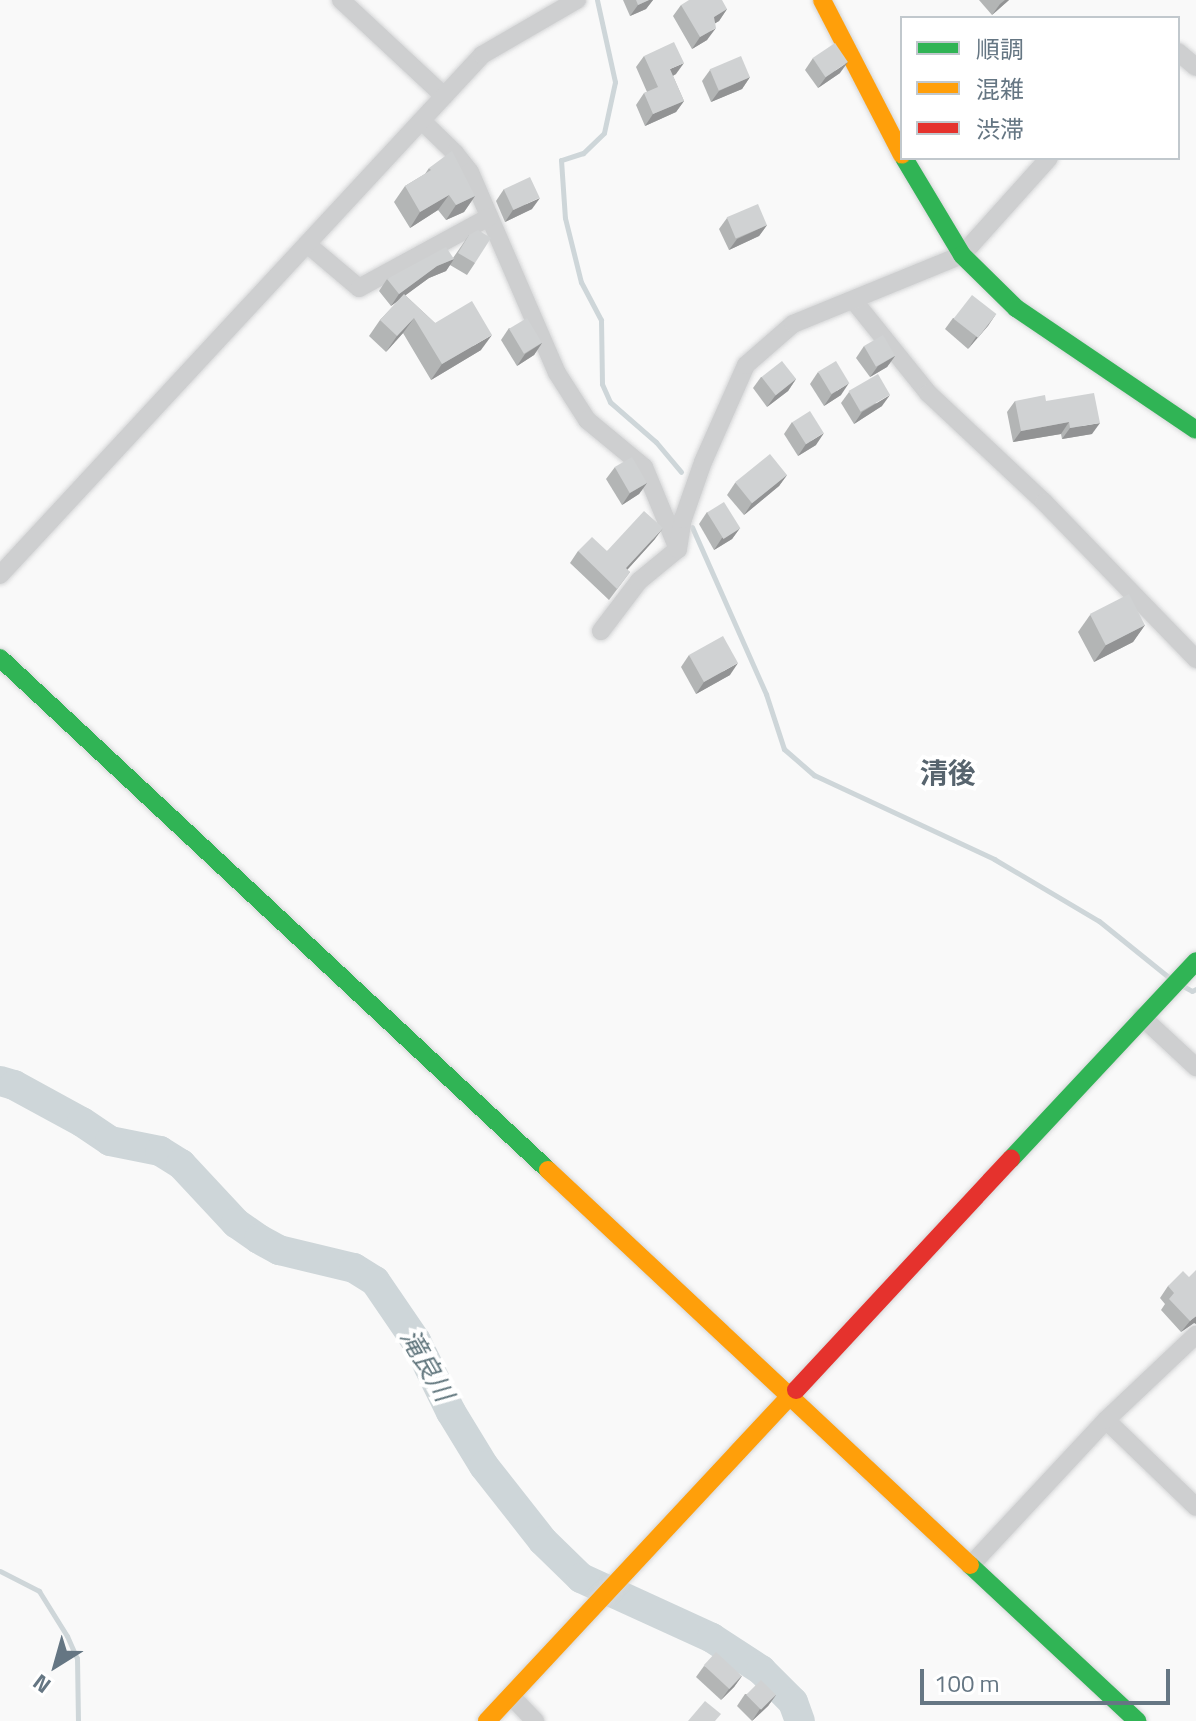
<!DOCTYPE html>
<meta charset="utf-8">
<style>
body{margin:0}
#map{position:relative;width:1196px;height:1721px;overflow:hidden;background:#f9f9f9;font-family:"Titillium Web","Noto Sans JP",sans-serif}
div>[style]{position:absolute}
.stream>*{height:5px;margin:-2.5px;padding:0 2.5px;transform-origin:2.5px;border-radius:2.5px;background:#ced6d9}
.river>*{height:30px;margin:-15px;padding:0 15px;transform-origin:15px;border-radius:15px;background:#ced6d9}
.roads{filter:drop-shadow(0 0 2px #d5d6d7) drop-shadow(0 0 2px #d5d6d7)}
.street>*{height:18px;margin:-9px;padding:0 9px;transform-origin:9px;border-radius:9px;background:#cecfd0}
.fast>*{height:18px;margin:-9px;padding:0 9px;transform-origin:9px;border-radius:9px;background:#30b455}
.slow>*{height:18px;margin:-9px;padding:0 9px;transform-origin:9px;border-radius:9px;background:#ff9f0a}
.jam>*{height:18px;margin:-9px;padding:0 9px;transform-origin:9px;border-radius:9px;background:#e5322d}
.wall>*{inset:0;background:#b3b5b5}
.shaded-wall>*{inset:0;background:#929394}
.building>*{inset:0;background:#d0d2d3;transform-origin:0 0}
span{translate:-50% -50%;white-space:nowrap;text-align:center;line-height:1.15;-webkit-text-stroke:8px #fff;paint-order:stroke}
.water-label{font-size:26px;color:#60757c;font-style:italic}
.quarter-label{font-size:28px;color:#57646e;font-weight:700}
.legend{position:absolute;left:900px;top:16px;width:280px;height:144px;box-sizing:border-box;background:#fff;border:2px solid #c1c8cd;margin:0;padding:10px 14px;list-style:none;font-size:24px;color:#657683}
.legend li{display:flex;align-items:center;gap:16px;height:40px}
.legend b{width:40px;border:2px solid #c1c8cd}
.north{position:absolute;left:16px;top:1625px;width:80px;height:80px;-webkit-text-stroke:6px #fff;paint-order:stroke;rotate:217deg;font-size:22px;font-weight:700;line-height:32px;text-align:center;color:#657683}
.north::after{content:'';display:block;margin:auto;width:28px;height:36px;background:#657683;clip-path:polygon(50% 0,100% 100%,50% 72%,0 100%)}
.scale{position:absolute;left:920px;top:1669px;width:250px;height:36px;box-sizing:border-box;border:4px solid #657683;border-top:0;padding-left:10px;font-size:24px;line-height:28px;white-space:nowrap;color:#657683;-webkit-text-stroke:6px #fff;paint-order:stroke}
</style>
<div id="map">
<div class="stream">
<i style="left:597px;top:0;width:84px;rotate:77.6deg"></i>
<i style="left:615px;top:82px;width:52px;rotate:102.2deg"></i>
<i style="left:604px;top:133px;width:29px;rotate:136deg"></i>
<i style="left:583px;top:153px;width:23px;rotate:162deg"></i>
<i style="left:561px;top:160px;width:58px;rotate:86.1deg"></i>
<i style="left:565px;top:218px;width:66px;rotate:76deg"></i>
<i style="left:581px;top:282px;width:43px;rotate:62.2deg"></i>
<i style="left:601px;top:320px;width:64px;rotate:89.1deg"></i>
<i style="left:602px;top:384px;width:20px;rotate:66deg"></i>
<i style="left:610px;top:402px;width:61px;rotate:41deg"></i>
<i style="left:656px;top:442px;width:39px;rotate:50deg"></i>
<i style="left:692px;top:527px;width:183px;rotate:66.1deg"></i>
<i style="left:766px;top:694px;width:58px;rotate:71.9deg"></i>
<i style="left:784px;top:749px;width:40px;rotate:41deg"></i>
<i style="left:814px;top:775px;width:199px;rotate:25deg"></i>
<i style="left:994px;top:859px;width:122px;rotate:30.6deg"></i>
<i style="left:1099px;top:921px;width:92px;rotate:38.9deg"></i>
<i style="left:1183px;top:986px;width:10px;rotate:29deg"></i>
<i style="left:1192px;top:991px;width:4px;rotate:-27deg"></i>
<i style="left:0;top:1571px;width:44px;rotate:27.1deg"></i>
<i style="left:39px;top:1591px;width:53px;rotate:58.1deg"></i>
<i style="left:67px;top:1636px;width:24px;rotate:66deg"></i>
<i style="left:77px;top:1658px;width:63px;rotate:89.1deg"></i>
</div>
<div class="river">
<i style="left:0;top:1081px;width:15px;rotate:16deg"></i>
<i style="left:14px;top:1085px;width:77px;rotate:28.6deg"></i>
<i style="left:82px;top:1122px;width:34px;rotate:34deg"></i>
<i style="left:110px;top:1141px;width:51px;rotate:11.3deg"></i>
<i style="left:160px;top:1151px;width:25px;rotate:32deg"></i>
<i style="left:181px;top:1164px;width:81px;rotate:47deg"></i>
<i style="left:236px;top:1223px;width:28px;rotate:35deg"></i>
<i style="left:259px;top:1239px;width:23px;rotate:29deg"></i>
<i style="left:279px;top:1250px;width:77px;rotate:13.5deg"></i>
<i style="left:354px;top:1268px;width:25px;rotate:32deg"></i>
<i style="left:375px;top:1281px;width:73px;rotate:55.7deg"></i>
<i style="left:416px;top:1341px;width:79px;rotate:63.8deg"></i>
<i style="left:451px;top:1412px;width:63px;rotate:58.6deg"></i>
<i style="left:484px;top:1466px;width:95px;rotate:51.8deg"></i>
<i style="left:543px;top:1541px;width:53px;rotate:44.2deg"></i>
<i style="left:581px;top:1578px;width:144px;rotate:24.6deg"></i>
<i style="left:712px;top:1638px;width:59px;rotate:33.1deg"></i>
<i style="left:761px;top:1670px;width:45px;rotate:45deg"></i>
<i style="left:793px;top:1702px;width:20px;rotate:70deg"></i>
</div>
<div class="roads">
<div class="street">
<i style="left:341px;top:0;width:141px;rotate:43deg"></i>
<i style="left:1178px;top:52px;width:23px;rotate:40deg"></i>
<i style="left:422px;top:121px;width:46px;rotate:44.1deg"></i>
<i style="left:455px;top:153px;width:24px;rotate:52deg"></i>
<i style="left:470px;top:172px;width:219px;rotate:66.6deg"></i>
<i style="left:557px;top:373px;width:56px;rotate:57.4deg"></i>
<i style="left:587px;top:420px;width:74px;rotate:39.5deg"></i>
<i style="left:644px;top:467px;width:89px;rotate:67.5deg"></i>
<i style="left:307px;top:244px;width:68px;rotate:40.2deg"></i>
<i style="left:359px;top:288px;width:148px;rotate:-28.6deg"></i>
<i style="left:854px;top:301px;width:118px;rotate:51.2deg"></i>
<i style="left:928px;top:393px;width:159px;rotate:43.2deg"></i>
<i style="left:1044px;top:502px;width:219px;rotate:45.9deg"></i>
<i style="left:0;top:575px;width:709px;rotate:-47.17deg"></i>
<i style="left:482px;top:55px;width:110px;rotate:-30.1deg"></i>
<i style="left:601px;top:631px;width:63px;rotate:-52.8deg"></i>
<i style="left:639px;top:581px;width:50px;rotate:-39.4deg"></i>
<i style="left:678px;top:549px;width:30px;rotate:-81deg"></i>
<i style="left:683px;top:519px;width:60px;rotate:-70.7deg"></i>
<i style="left:703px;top:462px;width:106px;rotate:-66.1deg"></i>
<i style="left:746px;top:365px;width:62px;rotate:-41.1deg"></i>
<i style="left:793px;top:324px;width:183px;rotate:-22.2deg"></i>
<i style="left:962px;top:255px;width:130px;rotate:-48.1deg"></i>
<i style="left:1142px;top:1017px;width:74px;rotate:42.8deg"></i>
<i style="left:1106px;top:1420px;width:125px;rotate:44deg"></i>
<i style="left:970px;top:1566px;width:200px;rotate:-47deg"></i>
<i style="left:1106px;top:1420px;width:124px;rotate:-43.4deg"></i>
<i style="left:511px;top:1696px;width:35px;rotate:46deg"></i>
</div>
<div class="fast">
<i style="left:904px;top:158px;width:113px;rotate:59.1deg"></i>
<i style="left:962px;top:255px;width:76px;rotate:44.5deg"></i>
<i style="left:1016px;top:308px;width:217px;rotate:34.1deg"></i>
<i style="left:0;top:658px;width:750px;rotate:43.05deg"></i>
<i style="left:1011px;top:1159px;width:271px;rotate:-46.9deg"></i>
<i style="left:970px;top:1565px;width:229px;rotate:43deg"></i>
</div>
<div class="slow">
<i style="left:822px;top:0;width:174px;rotate:62.7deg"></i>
<i style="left:548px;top:1170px;width:578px;rotate:43.11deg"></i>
<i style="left:487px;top:1721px;width:453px;rotate:-47deg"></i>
</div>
<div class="jam">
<i style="left:796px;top:1390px;width:316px;rotate:-47.1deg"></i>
</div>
</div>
<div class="wall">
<i style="clip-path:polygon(623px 0,653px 0,646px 9px,630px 16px)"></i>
<i style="clip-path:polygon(979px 0,1009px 0,992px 15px)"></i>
<i style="clip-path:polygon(681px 5px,727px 9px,719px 21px,715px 23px,707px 40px,692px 49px,673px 16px)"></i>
<i style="clip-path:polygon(644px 56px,676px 74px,673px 76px,684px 101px,676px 112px,645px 126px,636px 105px,644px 93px,647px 92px,636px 67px)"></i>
<i style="clip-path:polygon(813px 58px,840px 73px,818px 88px,805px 70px)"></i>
<i style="clip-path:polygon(710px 70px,750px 77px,742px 89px,711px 102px,702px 81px)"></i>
<i style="clip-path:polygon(429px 168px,475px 196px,464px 212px,446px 220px,438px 210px,410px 228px,394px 202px,405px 186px,425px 174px)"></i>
<i style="clip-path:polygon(504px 189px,532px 209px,505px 222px,496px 201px)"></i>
<i style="clip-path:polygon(727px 218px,767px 225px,759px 236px,729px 250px,719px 229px)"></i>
<i style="clip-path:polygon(469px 235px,475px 263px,467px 275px,450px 265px,446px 271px,429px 278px,405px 295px,435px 323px,481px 350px,431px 380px,403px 333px,386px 352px,369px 336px,380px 320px,400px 299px,391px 306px,379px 291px,387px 279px,453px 258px)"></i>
<i style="clip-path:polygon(996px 314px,968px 349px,945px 329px,953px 318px)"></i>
<i style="clip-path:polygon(509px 328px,542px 343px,534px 355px,517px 366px,501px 340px)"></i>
<i style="clip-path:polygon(864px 346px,895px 356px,887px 367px,870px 377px,856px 358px)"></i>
<i style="clip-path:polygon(818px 372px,841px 395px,824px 406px,810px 384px)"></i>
<i style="clip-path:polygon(761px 377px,796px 379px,788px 391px,767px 407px,753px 388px)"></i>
<i style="clip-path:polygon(849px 392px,882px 406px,854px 424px,841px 403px)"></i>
<i style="clip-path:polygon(1015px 401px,1046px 401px,1092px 434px,1062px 439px,1061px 434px,1013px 442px,1007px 412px)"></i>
<i style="clip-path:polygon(792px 422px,816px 445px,798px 456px,784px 434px)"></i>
<i style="clip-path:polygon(615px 467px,647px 483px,639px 494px,622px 505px,606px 479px)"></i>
<i style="clip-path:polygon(787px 475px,779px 486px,744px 515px,727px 495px,735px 483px)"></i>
<i style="clip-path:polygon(707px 512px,740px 528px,732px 539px,714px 550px,699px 524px)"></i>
<i style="clip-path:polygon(655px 539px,627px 570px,630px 572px,609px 600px,570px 563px,578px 551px,607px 551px)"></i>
<i style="clip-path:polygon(1090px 615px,1145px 625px,1133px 642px,1094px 662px,1078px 632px)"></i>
<i style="clip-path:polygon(689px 655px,730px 675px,696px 694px,681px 667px)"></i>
<i style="clip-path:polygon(1189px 1277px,1194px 1323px,1181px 1332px,1161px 1310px,1165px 1304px,1160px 1298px,1168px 1286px)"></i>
<i style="clip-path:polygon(704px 1666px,742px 1676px,734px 1687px,721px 1700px,696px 1677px)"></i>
<i style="clip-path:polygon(745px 1694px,776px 1695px,768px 1706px,752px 1721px,737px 1706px)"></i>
</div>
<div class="shaded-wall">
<i style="clip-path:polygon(649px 0,653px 0,646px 9px,630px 16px,638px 5px)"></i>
<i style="clip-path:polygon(1005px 0,1009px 0,992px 15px,1000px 4px)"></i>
<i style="clip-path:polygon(727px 9px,719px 21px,706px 29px,714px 17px)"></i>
<i style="clip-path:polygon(716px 28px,707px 40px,692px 49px,700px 37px)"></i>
<i style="clip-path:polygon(848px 62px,840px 73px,818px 88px,826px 77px)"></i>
<i style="clip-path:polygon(684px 63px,676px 74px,662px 81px,670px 69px)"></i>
<i style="clip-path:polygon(750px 77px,742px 89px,711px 102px,719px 91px)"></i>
<i style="clip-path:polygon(684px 101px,676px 112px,645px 126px,653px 114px)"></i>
<i style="clip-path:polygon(449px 195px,438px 210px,410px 228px,420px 212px)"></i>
<i style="clip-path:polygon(475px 196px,464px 212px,446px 220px,456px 205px)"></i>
<i style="clip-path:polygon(540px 198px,532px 209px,505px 222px,513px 210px)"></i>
<i style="clip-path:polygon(767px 225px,759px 236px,729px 250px,737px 239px)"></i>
<i style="clip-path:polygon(454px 259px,446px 271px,429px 278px,391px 306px,399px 294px,437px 266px)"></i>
<i style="clip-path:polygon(996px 314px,988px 326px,968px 349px,976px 337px)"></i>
<i style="clip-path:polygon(414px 318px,403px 333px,386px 352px,397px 336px)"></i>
<i style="clip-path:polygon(492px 335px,481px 350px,431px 380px,442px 364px)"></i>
<i style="clip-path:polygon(542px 343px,534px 355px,517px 366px,525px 354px)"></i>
<i style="clip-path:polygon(895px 356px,887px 367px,870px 377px,878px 366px)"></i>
<i style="clip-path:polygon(796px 379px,788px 391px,767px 407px,775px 396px)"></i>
<i style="clip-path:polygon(849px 383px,841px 395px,824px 406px,832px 394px)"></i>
<i style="clip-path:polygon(890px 395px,882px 406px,854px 424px,862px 412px)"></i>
<i style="clip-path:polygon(1069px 422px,1061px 434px,1013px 442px,1021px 431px)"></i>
<i style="clip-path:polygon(1100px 423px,1092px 434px,1062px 439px,1070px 428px)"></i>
<i style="clip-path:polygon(824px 433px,816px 445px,798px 456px,806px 444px)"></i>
<i style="clip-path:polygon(787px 475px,779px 486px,744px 515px,752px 503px)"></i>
<i style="clip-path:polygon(647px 483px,639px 494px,622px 505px,630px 493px)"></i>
<i style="clip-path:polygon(663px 528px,655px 539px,618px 580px,626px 568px)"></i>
<i style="clip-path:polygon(740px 528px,732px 539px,714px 550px,722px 538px)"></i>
<i style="clip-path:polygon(1145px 625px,1133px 642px,1094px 662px,1106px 645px)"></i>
<i style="clip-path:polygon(738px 663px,730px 675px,696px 694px,704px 682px)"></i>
<i style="clip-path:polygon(1196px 1316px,1196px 1324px,1194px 1323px,1181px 1332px,1190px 1321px)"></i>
<i style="clip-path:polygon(742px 1676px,734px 1687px,721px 1700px,729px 1689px)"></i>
<i style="clip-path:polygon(776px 1695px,768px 1706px,752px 1721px,760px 1709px)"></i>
</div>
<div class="building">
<i style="clip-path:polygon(636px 0,649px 0,638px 5px)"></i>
<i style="clip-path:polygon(689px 0,722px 0,727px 9px,714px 17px,716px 28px,700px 37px,681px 5px)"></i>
<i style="clip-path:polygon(674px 42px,684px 63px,670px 69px,684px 101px,653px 114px,644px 93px,658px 87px,644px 56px)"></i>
<i style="left:835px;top:43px;width:23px;height:27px;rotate:56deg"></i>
<i style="left:741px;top:56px;width:23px;height:34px;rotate:67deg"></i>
<i style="clip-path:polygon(452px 151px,475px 196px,456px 205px,449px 195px,420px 212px,405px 186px,431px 170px,429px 168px)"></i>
<i style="left:530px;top:177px;width:23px;height:29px;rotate:65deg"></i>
<i style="left:758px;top:204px;width:23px;height:34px;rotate:67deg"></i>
<i style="clip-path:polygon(478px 230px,491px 238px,475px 263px,458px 253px,469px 235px)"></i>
<i style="clip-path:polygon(446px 247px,454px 259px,437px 266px,399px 294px,387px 279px)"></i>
<i style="clip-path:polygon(404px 294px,435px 323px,472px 301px,492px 335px,442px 364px,414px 318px,397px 336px,380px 320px)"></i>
<i style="left:972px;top:295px;width:31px;height:30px;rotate:38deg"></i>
<i style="left:527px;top:318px;width:29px;height:21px;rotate:59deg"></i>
<i style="left:883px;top:335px;width:24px;height:22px;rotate:60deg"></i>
<i style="left:782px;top:361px;width:23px;height:26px;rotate:52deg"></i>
<i style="left:836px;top:361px;width:26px;height:21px;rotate:59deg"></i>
<i style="left:878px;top:374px;width:24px;height:34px;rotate:60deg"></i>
<i style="clip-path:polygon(1094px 393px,1100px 423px,1070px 428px,1069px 422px,1021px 431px,1015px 401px,1045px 395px,1046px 401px)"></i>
<i style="left:810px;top:411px;width:26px;height:21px;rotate:58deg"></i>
<i style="left:770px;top:454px;width:27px;height:45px;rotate:51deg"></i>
<i style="left:632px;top:457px;width:30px;height:20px;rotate:60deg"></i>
<i style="left:724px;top:502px;width:31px;height:20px;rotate:58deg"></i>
<i style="clip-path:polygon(644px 511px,663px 528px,626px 568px,630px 572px,617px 589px,578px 551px,592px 537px,607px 551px)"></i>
<i style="left:1129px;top:594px;width:35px;height:44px;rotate:63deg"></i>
<i style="left:723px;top:636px;width:31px;height:39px;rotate:61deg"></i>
<i style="clip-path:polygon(1196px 1270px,1196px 1316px,1190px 1321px,1169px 1299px,1174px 1293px,1168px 1286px,1183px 1271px,1189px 1277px)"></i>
<i style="left:716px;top:1652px;width:35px;height:18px;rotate:43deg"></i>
<i style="left:761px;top:1680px;width:21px;height:21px;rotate:45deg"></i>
<i style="clip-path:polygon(705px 1701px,721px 1714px,715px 1721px,688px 1721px)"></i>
</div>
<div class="water-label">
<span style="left:427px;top:1365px;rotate:60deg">滝良川</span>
</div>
<div class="quarter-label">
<span style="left:948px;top:773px">清後</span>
</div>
<ul class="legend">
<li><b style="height:10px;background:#30b455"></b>順調</li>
<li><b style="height:10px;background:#ff9f0a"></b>混雑</li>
<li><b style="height:10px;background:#e5322d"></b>渋滞</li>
</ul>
<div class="north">N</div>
<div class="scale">100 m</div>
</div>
